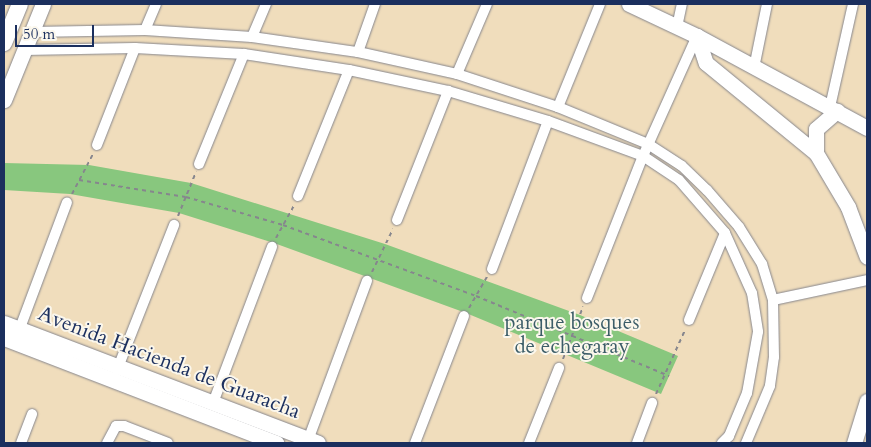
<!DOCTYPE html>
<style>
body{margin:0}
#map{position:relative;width:871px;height:447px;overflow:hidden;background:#f0ddbc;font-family:Cardo,serif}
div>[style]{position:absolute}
.green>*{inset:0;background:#88c77e}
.path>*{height:2px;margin-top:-1px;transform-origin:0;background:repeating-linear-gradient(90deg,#86868d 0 4px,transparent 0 8px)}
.roads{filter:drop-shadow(0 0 1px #86868d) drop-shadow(0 0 1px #86868d)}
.street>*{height:10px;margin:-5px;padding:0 5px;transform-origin:5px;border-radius:5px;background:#fff}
.secondary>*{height:15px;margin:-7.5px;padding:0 7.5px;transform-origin:7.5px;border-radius:7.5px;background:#fff}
.primary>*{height:16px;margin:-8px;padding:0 8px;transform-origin:8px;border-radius:8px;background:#fff}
span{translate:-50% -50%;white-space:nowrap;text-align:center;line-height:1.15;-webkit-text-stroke:4px #fbf7ec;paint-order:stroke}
.park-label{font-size:21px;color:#3c5d68}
.street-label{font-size:21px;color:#1b2f5e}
.frame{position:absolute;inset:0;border:5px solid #1b2f5e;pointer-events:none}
.scale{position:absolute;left:15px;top:25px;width:79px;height:22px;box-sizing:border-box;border:2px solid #1b2f5e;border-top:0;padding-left:6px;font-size:15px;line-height:18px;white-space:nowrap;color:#1b2f5e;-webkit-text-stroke:4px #fbf7ec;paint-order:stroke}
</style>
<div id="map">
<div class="green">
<i style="clip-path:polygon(4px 163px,89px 165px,191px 183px,385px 244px,580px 315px,678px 356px,661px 394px,466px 313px,274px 243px,179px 213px,70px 194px,4px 190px)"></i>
</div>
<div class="path">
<i style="left:79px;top:180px;width:108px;rotate:9deg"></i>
<i style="left:186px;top:197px;width:101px;rotate:16.1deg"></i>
<i style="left:283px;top:225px;width:206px;rotate:20.2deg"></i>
<i style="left:476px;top:296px;width:209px;rotate:22.5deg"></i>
<i style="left:72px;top:194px;width:45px;rotate:-62.3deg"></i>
<i style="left:178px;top:216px;width:48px;rotate:-67.8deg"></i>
<i style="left:276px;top:238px;width:38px;rotate:-61deg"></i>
<i style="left:372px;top:272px;width:48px;rotate:-64deg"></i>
<i style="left:469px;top:308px;width:36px;rotate:-60deg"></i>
<i style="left:563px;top:359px;width:56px;rotate:-69deg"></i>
<i style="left:656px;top:394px;width:70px;rotate:-65.6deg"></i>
</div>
<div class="roads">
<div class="street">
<i style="left:677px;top:27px;width:24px;rotate:-78deg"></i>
<i style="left:145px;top:30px;width:28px;rotate:-67deg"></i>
<i style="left:32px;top:32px;width:113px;rotate:-1deg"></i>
<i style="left:145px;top:30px;width:107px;rotate:3.7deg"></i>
<i style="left:252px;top:37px;width:107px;rotate:8.1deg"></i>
<i style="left:358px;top:52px;width:101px;rotate:12.5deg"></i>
<i style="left:457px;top:74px;width:106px;rotate:18.1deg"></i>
<i style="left:558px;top:107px;width:97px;rotate:22.3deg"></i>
<i style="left:648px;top:144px;width:40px;rotate:32.9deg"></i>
<i style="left:682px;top:166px;width:35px;rotate:44deg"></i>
<i style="left:707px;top:190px;width:49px;rotate:49.1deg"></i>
<i style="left:739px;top:227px;width:44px;rotate:58.1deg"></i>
<i style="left:762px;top:264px;width:38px;rotate:73deg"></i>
<i style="left:773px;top:300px;width:57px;rotate:89deg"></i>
<i style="left:774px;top:357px;width:29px;rotate:98deg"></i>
<i style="left:770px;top:386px;width:62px;rotate:112.8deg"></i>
<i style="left:252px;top:37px;width:36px;rotate:-67deg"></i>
<i style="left:24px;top:50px;width:111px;rotate:-1deg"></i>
<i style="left:135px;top:48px;width:109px;rotate:3.2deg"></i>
<i style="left:244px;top:54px;width:106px;rotate:8.7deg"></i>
<i style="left:349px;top:70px;width:101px;rotate:12deg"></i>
<i style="left:448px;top:91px;width:104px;rotate:16.7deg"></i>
<i style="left:548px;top:121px;width:101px;rotate:20.2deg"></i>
<i style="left:643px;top:156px;width:43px;rotate:33.7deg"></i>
<i style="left:679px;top:180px;width:70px;rotate:49deg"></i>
<i style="left:725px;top:233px;width:66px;rotate:65.8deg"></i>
<i style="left:752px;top:293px;width:39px;rotate:81deg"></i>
<i style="left:758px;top:332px;width:62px;rotate:100.2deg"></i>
<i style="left:747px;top:393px;width:47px;rotate:112.7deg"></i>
<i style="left:729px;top:436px;width:10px;rotate:135deg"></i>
<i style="left:358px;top:52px;width:51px;rotate:-70.5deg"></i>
<i style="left:754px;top:68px;width:65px;rotate:-78.5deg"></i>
<i style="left:457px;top:74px;width:76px;rotate:-66.8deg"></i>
<i style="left:558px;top:107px;width:111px;rotate:-67.8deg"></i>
<i style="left:830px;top:107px;width:106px;rotate:-77.4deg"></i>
<i style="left:97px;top:145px;width:104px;rotate:-68.6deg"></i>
<i style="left:199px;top:164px;width:119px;rotate:-67.8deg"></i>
<i style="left:298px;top:196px;width:136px;rotate:-68deg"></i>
<i style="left:397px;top:220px;width:139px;rotate:-68.4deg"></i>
<i style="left:492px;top:269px;width:158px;rotate:-69.3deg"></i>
<i style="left:587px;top:298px;width:153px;rotate:-68.5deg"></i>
<i style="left:643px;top:156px;width:132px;rotate:-65.8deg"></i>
<i style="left:773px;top:300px;width:96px;rotate:-12deg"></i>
<i style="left:689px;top:320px;width:94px;rotate:-67.5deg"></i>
<i style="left:20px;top:328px;width:134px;rotate:-69.5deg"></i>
<i style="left:117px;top:370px;width:156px;rotate:-68.5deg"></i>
<i style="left:213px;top:403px;width:167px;rotate:-69.3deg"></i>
<i style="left:21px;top:443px;width:31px;rotate:-69deg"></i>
<i style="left:107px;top:443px;width:19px;rotate:-62deg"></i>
<i style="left:116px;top:426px;width:8px"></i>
<i style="left:124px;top:426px;width:47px;rotate:21.1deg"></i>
<i style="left:307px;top:443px;width:173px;rotate:-69.7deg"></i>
<i style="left:415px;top:443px;width:136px;rotate:-68.9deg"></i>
<i style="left:529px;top:443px;width:81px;rotate:-68.2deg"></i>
<i style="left:637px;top:443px;width:43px;rotate:-69.4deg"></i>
</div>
<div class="secondary">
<i style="left:629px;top:4px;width:75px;rotate:25.2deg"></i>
<i style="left:697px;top:36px;width:193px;rotate:28.4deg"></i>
<i style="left:697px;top:36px;width:28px;rotate:72deg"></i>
<i style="left:706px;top:63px;width:142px;rotate:39.3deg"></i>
<i style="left:816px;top:153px;width:63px;rotate:59.3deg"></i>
<i style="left:848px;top:207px;width:53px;rotate:69.2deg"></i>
<i style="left:4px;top:100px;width:104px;rotate:-67.9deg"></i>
<i style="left:816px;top:153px;width:24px;rotate:-90deg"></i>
<i style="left:816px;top:129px;width:28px;rotate:-41deg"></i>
<i style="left:4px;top:323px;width:336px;rotate:20.9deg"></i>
<i style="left:4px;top:338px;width:292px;rotate:21.1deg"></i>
<i style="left:854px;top:443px;width:44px;rotate:-72.8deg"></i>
</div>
<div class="primary">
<i style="left:4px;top:43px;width:42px;rotate:-67.7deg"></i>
</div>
</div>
<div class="park-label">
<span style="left:572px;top:335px">parque bosques<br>de echegaray</span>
</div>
<div class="street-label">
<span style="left:169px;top:363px;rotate:21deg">Avenida Hacienda de Guaracha</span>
</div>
<div class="frame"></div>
<div class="scale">50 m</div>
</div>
